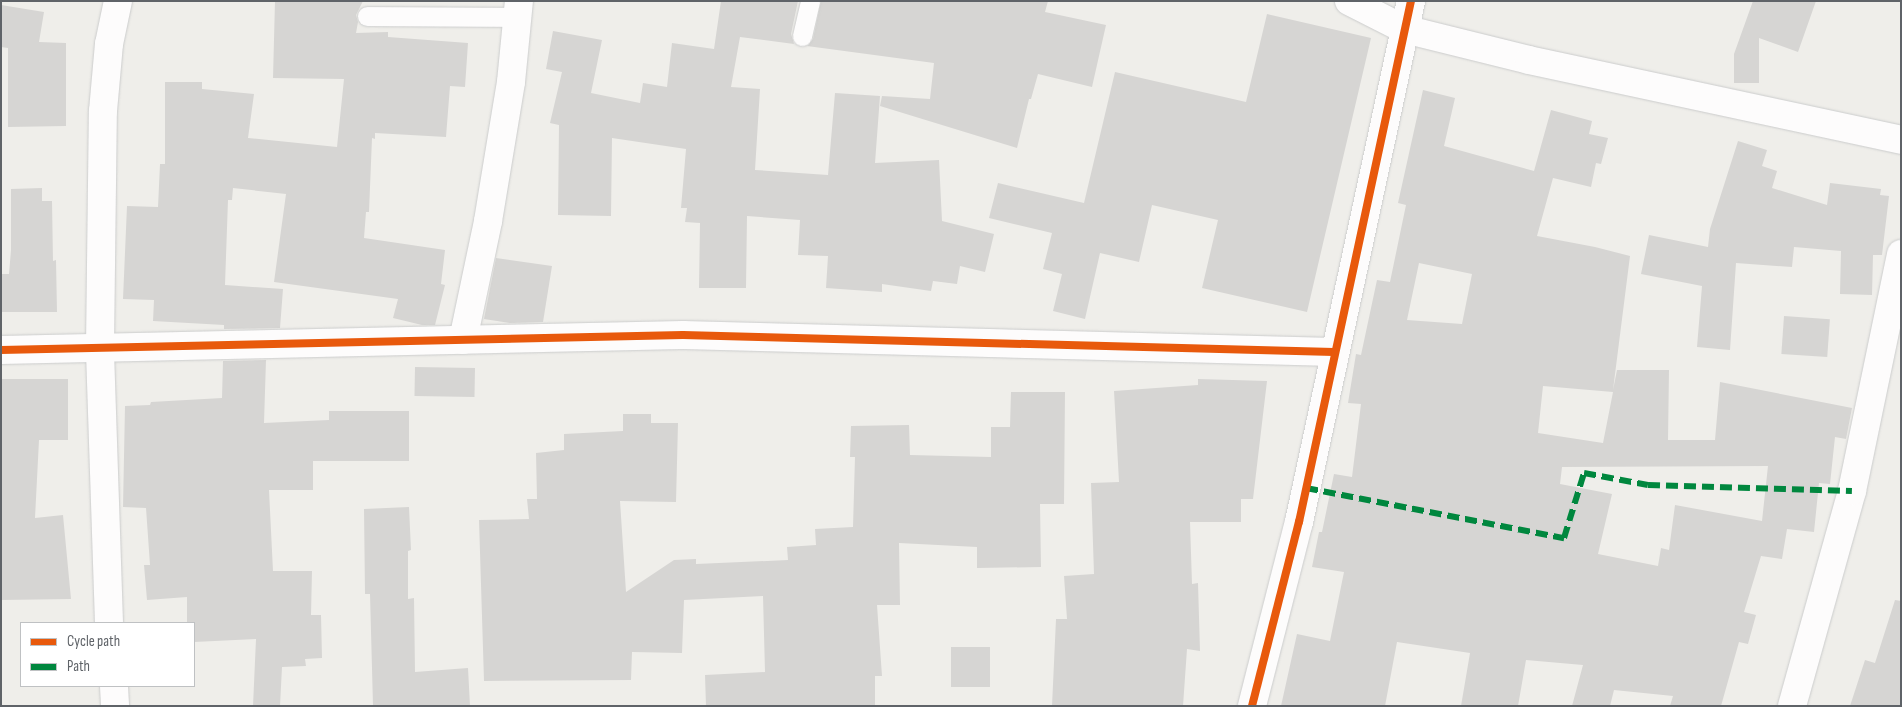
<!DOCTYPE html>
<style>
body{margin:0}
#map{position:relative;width:1902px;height:707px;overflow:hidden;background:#efeeea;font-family:"Sofia Sans Condensed",sans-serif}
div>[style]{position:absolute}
.building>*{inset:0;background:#d6d5d3;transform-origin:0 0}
.roads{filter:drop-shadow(0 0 1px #cbcccc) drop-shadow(0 0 1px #cbcccc)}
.lane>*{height:19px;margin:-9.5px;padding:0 9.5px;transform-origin:9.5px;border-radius:9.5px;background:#fdfcfc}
.street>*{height:28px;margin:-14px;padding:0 14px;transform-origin:14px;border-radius:14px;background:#fdfcfc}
.quiet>*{height:6px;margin-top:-3px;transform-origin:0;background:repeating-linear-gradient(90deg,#00873e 0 12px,transparent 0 18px)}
.cycleway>*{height:8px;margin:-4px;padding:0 4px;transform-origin:4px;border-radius:4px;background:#e8590c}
span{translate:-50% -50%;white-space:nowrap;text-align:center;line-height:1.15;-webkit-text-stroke:4px #fff;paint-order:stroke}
.frame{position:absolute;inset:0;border:2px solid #5f6368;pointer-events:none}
.legend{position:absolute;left:20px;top:622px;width:175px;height:65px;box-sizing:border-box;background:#fff;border:1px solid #bfc1c3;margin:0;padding:6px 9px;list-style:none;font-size:15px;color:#5f6368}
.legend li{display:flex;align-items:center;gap:10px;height:25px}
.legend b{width:25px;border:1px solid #bfc1c3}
</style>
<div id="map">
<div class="building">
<i style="clip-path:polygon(275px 1px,363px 1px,356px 15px,358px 22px,356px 33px,388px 32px,388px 37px,468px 43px,465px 87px,450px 86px,446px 137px,375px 133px,375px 139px,372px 138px,369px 212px,366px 212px,364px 238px,445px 250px,441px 284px,445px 285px,435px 325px,422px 325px,393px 318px,398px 299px,274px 282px,286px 194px,233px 188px,232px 200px,228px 200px,225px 285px,283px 289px,280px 328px,224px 329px,224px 325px,153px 321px,154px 300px,123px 299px,127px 206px,158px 207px,160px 164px,165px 164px,165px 82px,202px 82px,202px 89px,254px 94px,248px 138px,337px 147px,344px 79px,273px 78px)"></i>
<i style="clip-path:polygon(721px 1px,798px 1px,791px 34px,794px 44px,740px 37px,731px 87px,760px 89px,755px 170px,828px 175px,835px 93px,880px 96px,875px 163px,939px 160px,942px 221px,994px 234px,985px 272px,960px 266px,957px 284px,933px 281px,931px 291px,882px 284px,882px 292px,826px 288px,828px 256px,798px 255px,800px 220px,747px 216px,746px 288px,699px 288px,700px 223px,685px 222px,687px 208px,681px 208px,686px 149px,612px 138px,611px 216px,558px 215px,559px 125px,550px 123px,562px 72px,546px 69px,553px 31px,602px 40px,591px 93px,640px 103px,643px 83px,667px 87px,672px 43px,714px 49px)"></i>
<i style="clip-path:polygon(821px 1px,1048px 1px,1045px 12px,1106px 25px,1092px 87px,1038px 74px,1031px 99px,1029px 99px,1017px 148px,880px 106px,882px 96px,930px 99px,934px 63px,807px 46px,813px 39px)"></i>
<i style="clip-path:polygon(1753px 1px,1816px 1px,1798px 52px,1759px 38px,1759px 83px,1734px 83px,1734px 54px)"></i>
<i style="clip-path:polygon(1px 5px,44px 12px,39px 42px,66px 43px,66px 126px,8px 127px,8px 48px,1px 47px)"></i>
<i style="clip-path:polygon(1267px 14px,1371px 38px,1307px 312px,1202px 288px,1218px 220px,1152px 205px,1139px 262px,1100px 253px,1085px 319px,1053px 311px,1062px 274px,1043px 269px,1052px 233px,989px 218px,998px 183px,1084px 203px,1115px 72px,1246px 102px)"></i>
<i style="clip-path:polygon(evenodd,1423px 90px,1455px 98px,1444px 146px,1534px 171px,1551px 110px,1592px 121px,1589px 134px,1608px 138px,1601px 164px,1596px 163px,1591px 187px,1553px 178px,1537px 236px,1595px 247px,1630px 256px,1613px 390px,1617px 370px,1669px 370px,1668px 440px,1715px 440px,1720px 382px,1852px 408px,1846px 439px,1835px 437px,1830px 484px,1819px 483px,1814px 532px,1787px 529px,1782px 559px,1761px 556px,1744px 612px,1756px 615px,1748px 644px,1739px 642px,1721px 706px,1670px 706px,1673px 696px,1614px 690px,1610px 706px,1572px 706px,1583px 665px,1526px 660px,1518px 706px,1461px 706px,1470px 653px,1397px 642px,1385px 706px,1281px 706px,1297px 634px,1330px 641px,1344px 572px,1312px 567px,1319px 532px,1322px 532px,1334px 474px,1352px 477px,1361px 404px,1348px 403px,1356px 354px,1361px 355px,1377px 280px,1390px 282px,1406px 205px,1398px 203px,1423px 90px,1419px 263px,1472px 274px,1462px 324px,1407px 320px,1419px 263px,1423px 90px,1543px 386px,1613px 392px,1603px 443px,1538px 433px,1543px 386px,1423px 90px,1768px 466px,1762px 521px,1675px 505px,1669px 550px,1661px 548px,1658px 566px,1598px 554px,1612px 494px,1560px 484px,1562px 467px,1768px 466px)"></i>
<i style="clip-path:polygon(1738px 141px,1767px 150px,1762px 166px,1777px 171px,1772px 188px,1827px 205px,1830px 183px,1881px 189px,1880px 195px,1889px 196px,1882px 255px,1873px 255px,1872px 295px,1840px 294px,1841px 251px,1794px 247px,1792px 267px,1736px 263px,1730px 350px,1697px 347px,1702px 286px,1641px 274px,1649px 235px,1708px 247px,1710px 229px)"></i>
<i style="clip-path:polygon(42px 188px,42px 201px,52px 201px,53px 261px,56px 260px,57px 312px,1px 312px,1px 274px,9px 274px,11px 250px,11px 189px)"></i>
<i style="clip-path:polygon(496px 258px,552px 266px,543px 322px,510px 323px,484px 319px)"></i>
<i style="left:1784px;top:316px;width:46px;height:38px;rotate:4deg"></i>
<i style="clip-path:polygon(266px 360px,264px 423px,329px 420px,329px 411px,409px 411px,409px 461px,313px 461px,313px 490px,269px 490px,273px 571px,312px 571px,311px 615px,321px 615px,322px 658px,305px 659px,306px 666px,282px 667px,280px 706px,253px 706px,256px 639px,194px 642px,194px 623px,187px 623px,187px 597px,147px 600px,144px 565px,150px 565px,146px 508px,123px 507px,125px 406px,150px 405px,151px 402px,222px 398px,223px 361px)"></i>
<i style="left:415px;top:367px;width:60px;height:29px;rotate:1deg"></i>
<i style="clip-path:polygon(1px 379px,68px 379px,68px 440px,39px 440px,35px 518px,63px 515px,71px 599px,1px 600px)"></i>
<i style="clip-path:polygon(1198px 379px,1267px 381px,1253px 499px,1241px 499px,1241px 522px,1190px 522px,1192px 584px,1198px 583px,1200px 651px,1187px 649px,1183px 706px,1052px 706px,1056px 619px,1067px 619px,1064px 576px,1094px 574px,1091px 483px,1119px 482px,1114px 391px,1198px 385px)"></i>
<i style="clip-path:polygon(1011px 392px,1065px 392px,1064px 504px,1040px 504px,1041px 567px,977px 568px,977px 547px,899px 543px,900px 605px,877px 605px,882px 676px,875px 676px,875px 706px,706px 706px,705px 675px,765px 672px,763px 596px,684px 600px,682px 653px,632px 652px,631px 680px,484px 681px,479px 520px,529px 519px,527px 499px,537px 499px,536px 453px,564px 450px,564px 434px,623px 431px,623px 414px,651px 414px,651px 423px,678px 423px,676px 502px,620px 501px,626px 592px,674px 560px,696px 559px,696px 564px,788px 560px,787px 547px,816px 545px,815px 529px,853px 527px,855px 457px,850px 457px,851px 426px,909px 425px,910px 455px,991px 457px,991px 427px,1010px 427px)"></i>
<i style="clip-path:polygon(409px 507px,411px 550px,408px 551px,408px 599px,414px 598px,415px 672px,468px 668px,470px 706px,373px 706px,370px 594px,365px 594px,364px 509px)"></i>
<i style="clip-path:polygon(1895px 600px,1901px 601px,1901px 706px,1850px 706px,1865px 660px,1875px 663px)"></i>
<i style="left:951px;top:647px;width:39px;height:40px"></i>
</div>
<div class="roads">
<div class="lane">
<i style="left:367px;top:16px;width:151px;rotate:0.4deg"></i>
<i style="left:802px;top:36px;width:36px;rotate:-77deg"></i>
</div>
<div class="street">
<i style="left:1349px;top:1px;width:62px;rotate:27deg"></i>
<i style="left:1404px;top:29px;width:129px;rotate:13.9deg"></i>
<i style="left:1529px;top:60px;width:381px;rotate:12.1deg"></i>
<i style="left:463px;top:340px;width:122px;rotate:-78.1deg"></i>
<i style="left:488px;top:221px;width:141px;rotate:-80.6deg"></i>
<i style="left:511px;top:82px;width:81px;rotate:-84.4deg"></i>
<i style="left:1px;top:350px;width:682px;rotate:-1.26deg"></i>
<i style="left:683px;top:335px;width:651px;rotate:1.5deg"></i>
<i style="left:109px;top:623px;width:276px;rotate:-91.9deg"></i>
<i style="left:100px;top:347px;width:236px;rotate:-89.3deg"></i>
<i style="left:103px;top:111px;width:67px;rotate:-84.9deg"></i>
<i style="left:109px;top:44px;width:44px;rotate:-78.2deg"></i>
<i style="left:114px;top:686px;width:20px;rotate:87deg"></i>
<i style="left:1252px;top:706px;width:190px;rotate:-75.7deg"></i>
<i style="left:1299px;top:522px;width:533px;rotate:-77.87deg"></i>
<i style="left:1792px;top:706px;width:223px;rotate:-74.4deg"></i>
<i style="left:1852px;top:491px;width:242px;rotate:-78.3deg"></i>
</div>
</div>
<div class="quiet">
<i style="left:1306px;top:488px;width:263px;rotate:11deg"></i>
<i style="left:1564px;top:538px;width:68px;rotate:-72.9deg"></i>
<i style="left:1584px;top:473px;width:65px;rotate:10.6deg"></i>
<i style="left:1648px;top:485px;width:204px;rotate:1.7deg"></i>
</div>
<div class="cycleway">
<i style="left:1px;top:350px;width:682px;rotate:-1.26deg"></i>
<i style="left:683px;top:335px;width:651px;rotate:1.5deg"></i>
<i style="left:1252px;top:706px;width:190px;rotate:-75.7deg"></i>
<i style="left:1299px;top:522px;width:533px;rotate:-77.87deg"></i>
</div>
<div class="frame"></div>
<ul class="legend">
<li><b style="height:6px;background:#e8590c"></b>Cycle path</li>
<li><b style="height:6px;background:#00873e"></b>Path</li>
</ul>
</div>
